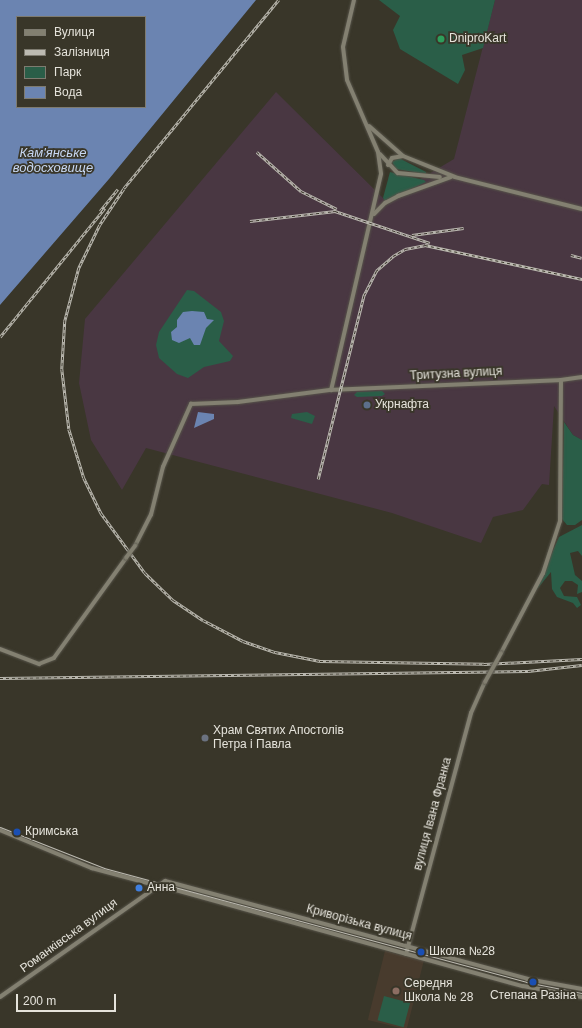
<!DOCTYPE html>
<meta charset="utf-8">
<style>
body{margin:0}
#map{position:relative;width:582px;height:1028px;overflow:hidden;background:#393629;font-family:Helvetica,sans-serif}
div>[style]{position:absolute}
.industrial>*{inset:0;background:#493742}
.education>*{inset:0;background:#483b2d;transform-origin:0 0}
.green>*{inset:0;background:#2a5e48;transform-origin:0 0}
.water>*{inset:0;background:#6b84b1}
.roads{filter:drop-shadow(0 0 1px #57544a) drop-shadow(0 0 1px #57544a)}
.tertiary>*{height:3.5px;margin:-1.75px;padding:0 1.75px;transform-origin:1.75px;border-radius:1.75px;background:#838071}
.secondary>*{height:4px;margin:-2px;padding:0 2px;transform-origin:2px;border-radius:2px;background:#838071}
.tram>*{height:1px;margin:-0.5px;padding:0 0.5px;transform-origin:0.5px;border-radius:0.5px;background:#bcbab1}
.rail>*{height:2.5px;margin-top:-1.25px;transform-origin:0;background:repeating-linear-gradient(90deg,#393629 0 3px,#bcbab1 0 6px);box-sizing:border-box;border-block:1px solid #bcbab1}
.bridges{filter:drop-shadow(0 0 1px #57544a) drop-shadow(0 0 1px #57544a)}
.tertiary-bridge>*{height:3.5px;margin:-1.75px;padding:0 1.75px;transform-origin:1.75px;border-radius:1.75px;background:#838071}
.secondary-bridge>*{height:4px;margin:-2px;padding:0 2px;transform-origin:2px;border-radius:2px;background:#838071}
.dots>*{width:11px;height:11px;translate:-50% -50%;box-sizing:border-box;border:2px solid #393629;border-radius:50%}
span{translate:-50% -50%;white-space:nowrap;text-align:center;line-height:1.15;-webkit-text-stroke:3.5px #393629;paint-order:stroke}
.poi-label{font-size:12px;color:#e5e3db}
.left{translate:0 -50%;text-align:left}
.street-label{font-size:12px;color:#e5e3db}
.water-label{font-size:13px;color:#c8d8f3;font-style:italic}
.legend{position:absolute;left:16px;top:16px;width:130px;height:92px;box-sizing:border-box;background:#393629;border:1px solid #7e7b70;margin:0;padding:5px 7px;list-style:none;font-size:12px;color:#e5e3db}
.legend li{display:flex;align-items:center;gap:8px;height:20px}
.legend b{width:20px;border:1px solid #7e7b70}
.scale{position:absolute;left:16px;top:994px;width:100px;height:18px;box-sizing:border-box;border:2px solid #e5e3db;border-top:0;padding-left:5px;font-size:12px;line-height:14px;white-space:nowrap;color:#e5e3db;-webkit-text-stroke:3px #393629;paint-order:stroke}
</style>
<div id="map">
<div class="industrial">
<i style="clip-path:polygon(495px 0,582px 0,582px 440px,573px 435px,554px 406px,549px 485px,542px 484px,523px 510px,493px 517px,481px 543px,392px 513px,146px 448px,122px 490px,91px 440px,79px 383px,85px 319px,276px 92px,385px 200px,454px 159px)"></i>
</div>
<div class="education">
<i style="left:385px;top:951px;width:40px;height:71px;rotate:14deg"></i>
</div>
<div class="green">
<i style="clip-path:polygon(379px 0,495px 0,483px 48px,462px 55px,465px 70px,458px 84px,400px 49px,393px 30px,400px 16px)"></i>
<i style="clip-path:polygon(399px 158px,426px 172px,426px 174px,396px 169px,392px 162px)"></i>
<i style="clip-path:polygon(390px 172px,424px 180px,426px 182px,385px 201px,383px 198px)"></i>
<i style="clip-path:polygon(187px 290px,194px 291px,221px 312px,224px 321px,219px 341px,233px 356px,230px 361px,204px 367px,188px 378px,177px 374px,159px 358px,156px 345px,159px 332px)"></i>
<i style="clip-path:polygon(382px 391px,385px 394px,382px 396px,357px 397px,354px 395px,357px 392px)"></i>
<i style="clip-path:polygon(307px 412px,315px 416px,312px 424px,291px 418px,292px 414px)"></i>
<i style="clip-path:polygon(564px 422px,573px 435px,582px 440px,582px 520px,575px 525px,567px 525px,562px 519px)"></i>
<i style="clip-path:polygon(582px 525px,582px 556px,578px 551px,570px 553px,575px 575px,582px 581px,582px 592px,577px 594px,578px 585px,572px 581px,565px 581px,560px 588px,564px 596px,577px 597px,581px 605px,577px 608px,573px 603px,557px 597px,552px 589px,551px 572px,534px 593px,559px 537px)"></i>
<i style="left:384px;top:996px;width:27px;height:25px;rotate:15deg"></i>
</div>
<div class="water">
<i style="clip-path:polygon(evenodd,0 0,256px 0,109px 179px,0 305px,0 0,17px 17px,145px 17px,145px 107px,17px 107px,17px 17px)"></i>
<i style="clip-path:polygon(192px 311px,204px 312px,207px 319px,214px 320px,206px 328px,200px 345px,194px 345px,190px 338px,179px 343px,172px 340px,171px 332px,177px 327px,177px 320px,183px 312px)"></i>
<i style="clip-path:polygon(198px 412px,214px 414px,214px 419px,194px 428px)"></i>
</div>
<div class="roads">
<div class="tertiary">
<i style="left:455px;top:177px;width:131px;rotate:14.1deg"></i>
<i style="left:561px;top:380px;width:21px;rotate:-8deg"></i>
<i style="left:135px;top:546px;width:35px;rotate:-63deg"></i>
<i style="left:151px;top:515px;width:49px;rotate:-76deg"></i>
<i style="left:163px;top:467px;width:69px;rotate:-66deg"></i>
<i style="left:191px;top:404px;width:47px;rotate:-2.4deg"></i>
<i style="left:238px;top:402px;width:94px;rotate:-7.4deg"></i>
<i style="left:0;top:649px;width:42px;rotate:21deg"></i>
<i style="left:39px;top:664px;width:16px;rotate:-22deg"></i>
<i style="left:54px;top:658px;width:123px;rotate:-54.2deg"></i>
<i style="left:0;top:830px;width:100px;rotate:22.4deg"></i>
<i style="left:92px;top:868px;width:69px;rotate:15deg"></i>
</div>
<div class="secondary">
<i style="left:354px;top:0;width:48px;rotate:103.2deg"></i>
<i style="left:343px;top:47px;width:33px;rotate:83deg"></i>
<i style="left:347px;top:80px;width:78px;rotate:66.7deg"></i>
<i style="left:378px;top:152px;width:22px;rotate:82deg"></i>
<i style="left:381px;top:174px;width:222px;rotate:103deg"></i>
<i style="left:331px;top:390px;width:230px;rotate:-2.5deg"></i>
<i style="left:561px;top:380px;width:141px;rotate:90.4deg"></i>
<i style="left:560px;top:521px;width:55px;rotate:108.1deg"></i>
<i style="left:543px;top:573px;width:90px;rotate:117.7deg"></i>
<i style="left:369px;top:126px;width:45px;rotate:41.4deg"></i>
<i style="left:403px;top:156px;width:56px;rotate:22deg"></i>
<i style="left:380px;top:154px;width:26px;rotate:47deg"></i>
<i style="left:398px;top:173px;width:42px;rotate:5.4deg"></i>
<i style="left:388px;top:165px;width:8px;rotate:-60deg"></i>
<i style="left:392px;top:158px;width:11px;rotate:-10deg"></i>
<i style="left:374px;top:214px;width:16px;rotate:-45deg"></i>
<i style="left:385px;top:203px;width:15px;rotate:-28deg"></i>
<i style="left:398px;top:196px;width:56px;rotate:-19.7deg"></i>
<i style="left:153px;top:888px;width:12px;rotate:-5deg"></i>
<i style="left:165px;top:887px;width:371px;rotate:15.5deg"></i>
<i style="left:523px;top:986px;width:60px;rotate:10.6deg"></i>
<i style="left:406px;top:954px;width:250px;rotate:-74.9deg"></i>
<i style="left:471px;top:713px;width:34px;rotate:-66deg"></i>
<i style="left:0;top:997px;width:202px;rotate:-35.1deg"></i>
<i style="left:165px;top:881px;width:375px;rotate:15.1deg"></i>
<i style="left:527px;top:979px;width:56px;rotate:10.3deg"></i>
</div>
</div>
<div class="tram">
<i style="left:0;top:827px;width:112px;rotate:21.5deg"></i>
<i style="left:104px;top:868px;width:437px;rotate:15.1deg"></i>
<i style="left:526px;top:982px;width:57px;rotate:11.1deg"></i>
</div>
<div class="rail">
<i style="left:279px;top:0;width:244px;rotate:129.4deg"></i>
<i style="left:124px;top:189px;width:43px;rotate:123.7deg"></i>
<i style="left:100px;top:225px;width:48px;rotate:116deg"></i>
<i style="left:79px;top:268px;width:55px;rotate:104.8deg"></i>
<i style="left:65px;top:321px;width:48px;rotate:93.6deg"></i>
<i style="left:62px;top:369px;width:60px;rotate:83.3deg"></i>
<i style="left:69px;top:429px;width:51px;rotate:73deg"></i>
<i style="left:84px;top:478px;width:39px;rotate:64deg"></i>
<i style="left:101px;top:513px;width:74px;rotate:53.7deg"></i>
<i style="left:145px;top:573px;width:39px;rotate:44deg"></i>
<i style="left:173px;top:600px;width:36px;rotate:34deg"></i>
<i style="left:203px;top:620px;width:45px;rotate:27.7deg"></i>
<i style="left:243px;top:641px;width:34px;rotate:19deg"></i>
<i style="left:275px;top:652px;width:46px;rotate:11.3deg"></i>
<i style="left:320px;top:661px;width:164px;rotate:1deg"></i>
<i style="left:484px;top:664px;width:98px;rotate:-2.9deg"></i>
<i style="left:257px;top:152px;width:59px;rotate:41.6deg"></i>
<i style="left:301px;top:191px;width:40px;rotate:26.6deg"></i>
<i style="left:100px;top:211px;width:28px;rotate:-51deg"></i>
<i style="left:250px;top:221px;width:86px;rotate:-6.7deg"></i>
<i style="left:335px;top:211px;width:100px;rotate:18.6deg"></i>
<i style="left:412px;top:235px;width:52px;rotate:-7.7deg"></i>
<i style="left:571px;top:255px;width:11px;rotate:15deg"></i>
<i style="left:0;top:337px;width:166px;rotate:-50.9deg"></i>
<i style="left:318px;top:479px;width:190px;rotate:-76deg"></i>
<i style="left:364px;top:295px;width:27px;rotate:-63deg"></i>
<i style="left:376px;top:271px;width:23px;rotate:-41deg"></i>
<i style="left:393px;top:256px;width:14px;rotate:-30deg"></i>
<i style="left:405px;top:249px;width:20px;rotate:-11deg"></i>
<i style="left:425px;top:245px;width:161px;rotate:12.2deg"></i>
<i style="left:0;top:678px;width:528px;rotate:-0.76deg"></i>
<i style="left:528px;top:671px;width:54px;rotate:-6.3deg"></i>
</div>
<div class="bridges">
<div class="tertiary-bridge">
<i style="left:126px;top:558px;width:15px;rotate:-53deg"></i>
</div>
<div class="secondary-bridge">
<i style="left:485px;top:682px;width:33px;rotate:-61deg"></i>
</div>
</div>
<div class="dots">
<i style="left:441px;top:39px;background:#2e9e5b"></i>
<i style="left:367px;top:405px;background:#5c6f8a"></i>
<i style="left:205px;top:738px;background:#6b7280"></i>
<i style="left:17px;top:832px;background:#1a4fb4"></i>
<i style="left:139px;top:888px;background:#3f7fe0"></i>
<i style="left:421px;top:952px;background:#1a4fb4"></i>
<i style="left:533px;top:982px;background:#1a4fb4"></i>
<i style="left:396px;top:991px;background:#8d6e63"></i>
</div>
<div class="poi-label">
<span class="left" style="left:449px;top:39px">DniproKart</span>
<span class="left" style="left:375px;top:405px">Укрнафта</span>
<span class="left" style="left:213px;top:738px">Храм Святих Апостолів<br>Петра і Павла</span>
<span class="left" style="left:25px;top:832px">Кримська</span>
<span class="left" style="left:147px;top:888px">Анна</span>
<span class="left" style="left:429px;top:952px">Школа №28</span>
<span class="left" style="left:404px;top:991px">Середня<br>Школа № 28</span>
<span style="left:533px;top:996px">Степана Разіна</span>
</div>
<div class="street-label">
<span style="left:456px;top:374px;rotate:-3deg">Тритузна вулиця</span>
<span style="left:433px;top:814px;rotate:-75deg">вулиця Івана Франка</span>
<span style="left:359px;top:923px;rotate:15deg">Криворізька вулиця</span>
<span style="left:69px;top:936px;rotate:-36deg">Романківська вулиця</span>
</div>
<div class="water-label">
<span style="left:53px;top:161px">Кам'янське<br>водосховище</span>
</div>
<ul class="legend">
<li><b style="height:5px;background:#838071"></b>Вулиця</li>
<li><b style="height:5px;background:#bcbab1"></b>Залізниця</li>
<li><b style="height:11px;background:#2a5e48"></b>Парк</li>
<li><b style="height:11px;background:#6b84b1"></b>Вода</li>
</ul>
<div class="scale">200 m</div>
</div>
